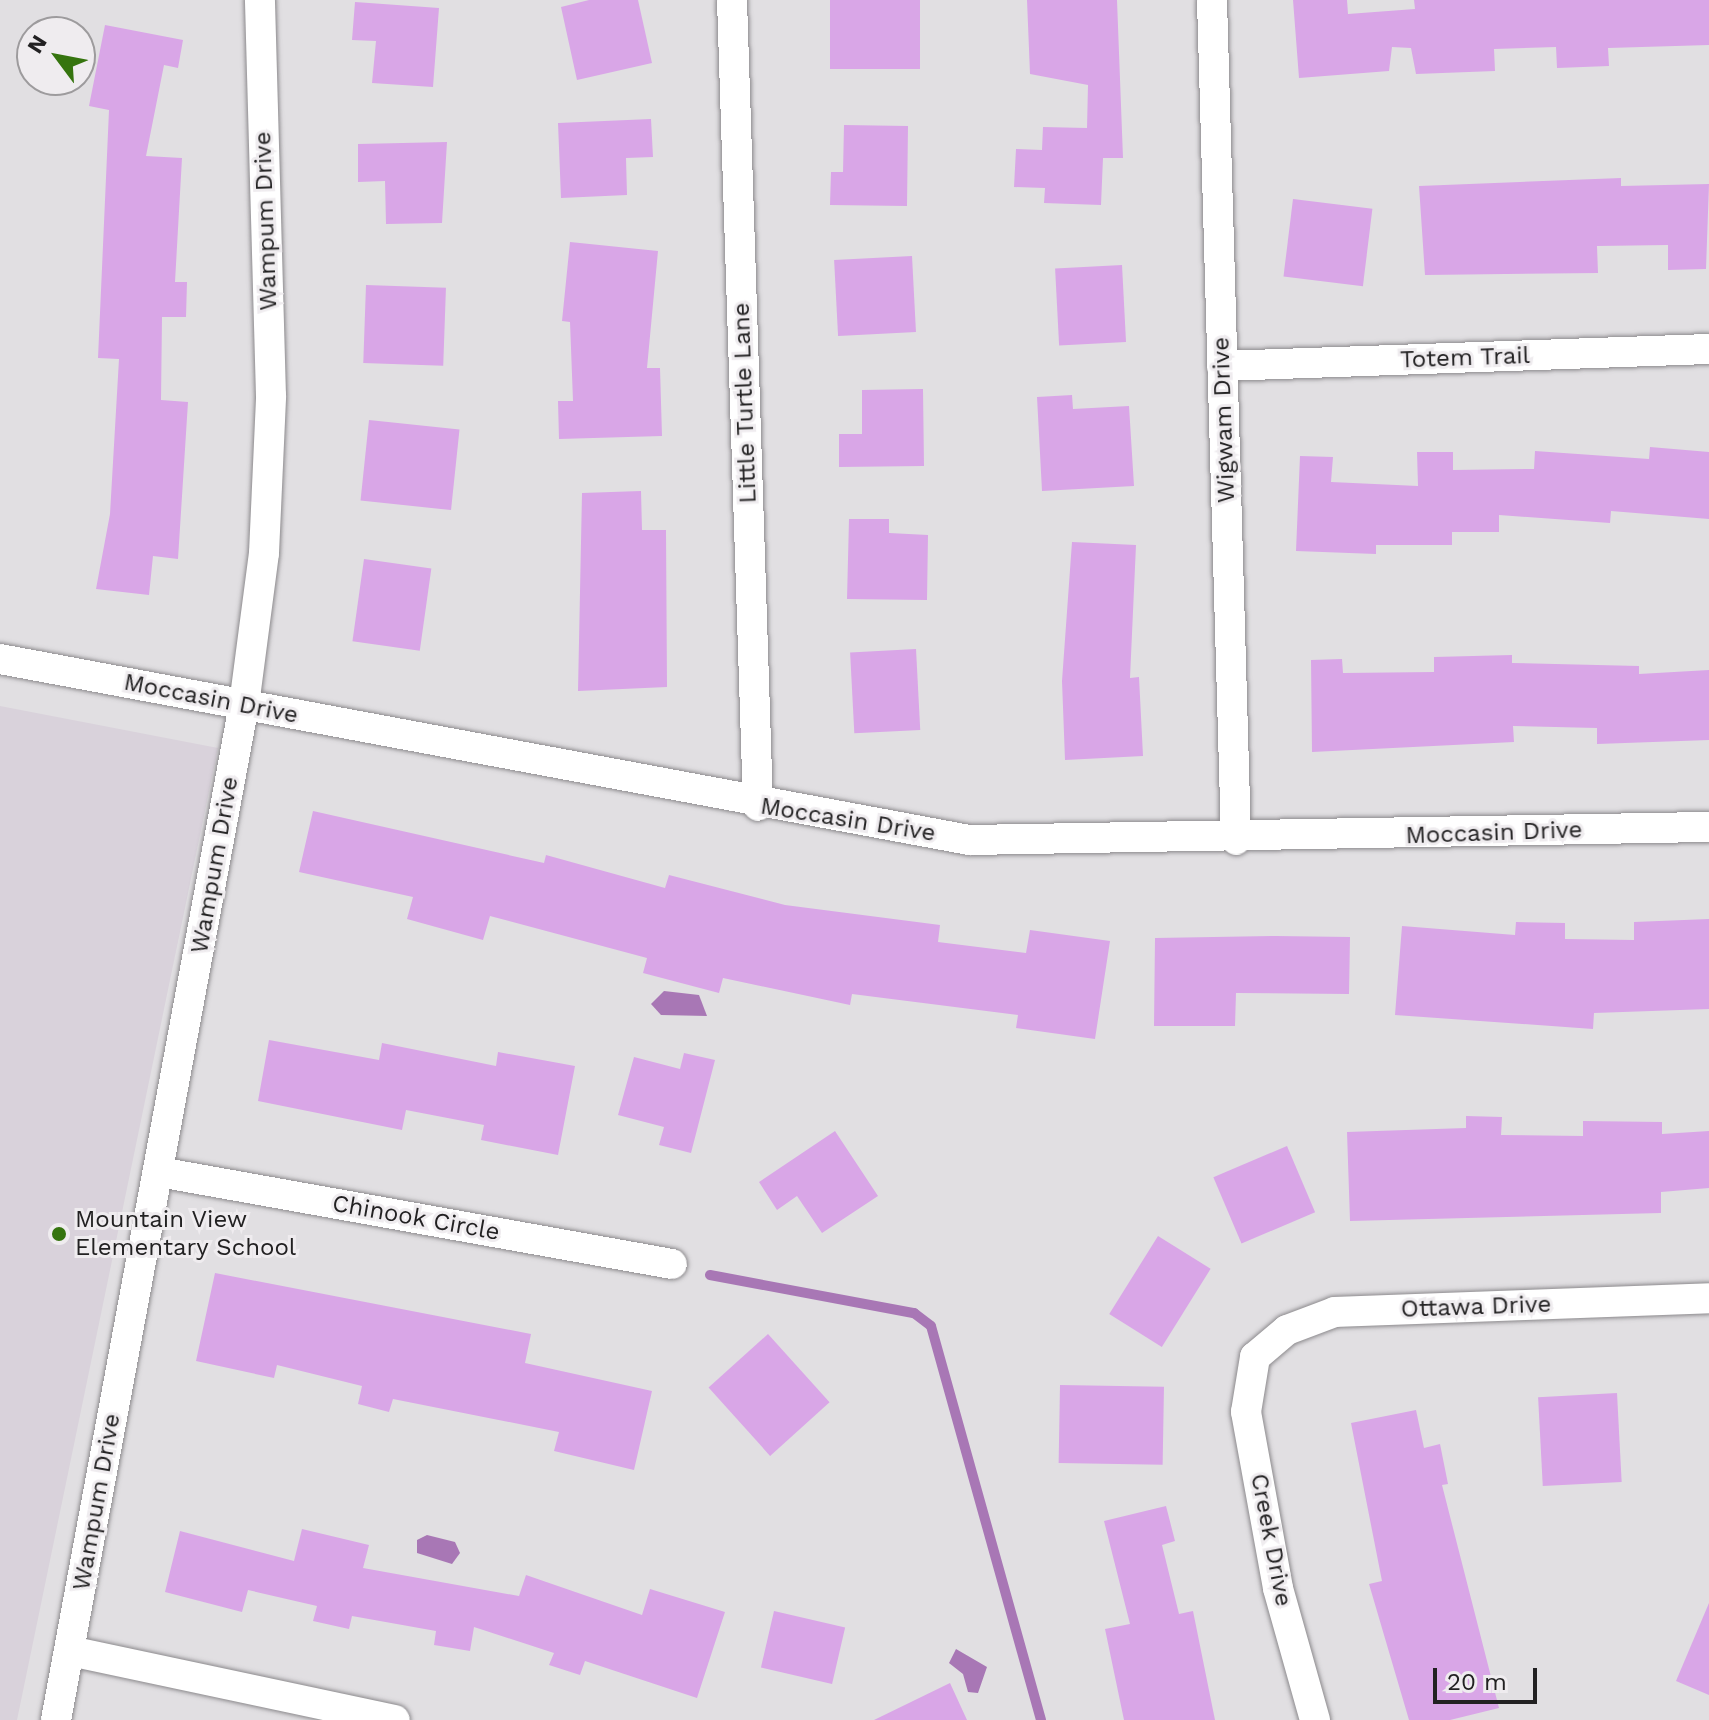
<!DOCTYPE html>
<style>
body{margin:0}
#map{position:relative;width:1709px;height:1720px;overflow:hidden;background:#e1dfe2;font-family:"Work Sans",sans-serif}
div>[style]{position:absolute}
.built>*{inset:0;background:#d9d2db}
.water>*{inset:0;background:#a877b5}
.stream>*{height:10px;margin:-5px;padding:0 5px;transform-origin:5px;border-radius:5px;background:#a877b5}
.building>*{inset:0;background:#d9a6e7;transform-origin:0 0}
.roads{filter:drop-shadow(0 0 2px #8c8a8d) drop-shadow(0 0 2px #8c8a8d)}
.street>*{height:30px;margin:-15px;padding:0 15px;transform-origin:15px;border-radius:15px;background:#fff}
.dots>*{width:22px;height:22px;translate:-50% -50%;box-sizing:border-box;border:4px solid #efecef;border-radius:50%}
span{translate:-50% -50%;white-space:nowrap;text-align:center;line-height:1.15;-webkit-text-stroke:6px #efecef;paint-order:stroke}
.street-label{font-size:24px;color:#222122}
.poi-label{font-size:24px;color:#222122}
.left{translate:0 -50%;text-align:left}
.north{position:absolute;left:16px;top:16px;width:80px;height:80px;box-sizing:border-box;background:#efecef;border:2px solid #9d9b9d;border-radius:50%;rotate:302deg;font-size:22px;font-weight:700;line-height:32px;text-align:center;color:#222122}
.north::after{content:'';display:block;margin:auto;width:28px;height:36px;background:#35740e;clip-path:polygon(50% 0,100% 100%,50% 72%,0 100%)}
.scale{position:absolute;left:1433px;top:1668px;width:104px;height:36px;box-sizing:border-box;border:4px solid #222122;border-top:0;padding-left:10px;font-size:24px;line-height:28px;white-space:nowrap;color:#222122;-webkit-text-stroke:6px #efecef;paint-order:stroke}
</style>
<div id="map">
<div class="built">
<i style="clip-path:polygon(0 706px,218px 748px,17px 1720px,0 1720px)"></i>
</div>
<div class="water">
<i style="clip-path:polygon(664px 991px,699px 995px,707px 1016px,661px 1015px,651px 1004px)"></i>
<i style="clip-path:polygon(427px 1535px,455px 1542px,460px 1553px,452px 1564px,417px 1553px,417px 1540px)"></i>
<i style="clip-path:polygon(956px 1649px,987px 1667px,978px 1693px,968px 1692px,963px 1674px,949px 1663px)"></i>
</div>
<div class="stream">
<i style="left:710px;top:1275px;width:208px;rotate:10.6deg"></i>
<i style="left:914px;top:1313px;width:21px;rotate:37deg"></i>
<i style="left:931px;top:1326px;width:409px;rotate:74.4deg"></i>
</div>
<div class="building">
<i style="clip-path:polygon(589px 0,638px 0,652px 63px,577px 80px,561px 7px)"></i>
<i style="left:830px;top:0;width:90px;height:69px"></i>
<i style="clip-path:polygon(1027px 0,1117px 0,1123px 158px,1103px 158px,1101px 205px,1044px 203px,1045px 188px,1014px 187px,1016px 149px,1042px 150px,1043px 127px,1087px 128px,1088px 85px,1030px 74px)"></i>
<i style="clip-path:polygon(1293px 0,1347px 0,1348px 14px,1415px 9px,1414px 0,1709px 0,1709px 45px,1608px 48px,1609px 66px,1557px 68px,1556px 47px,1494px 49px,1495px 71px,1416px 74px,1411px 48px,1392px 47px,1389px 71px,1299px 78px)"></i>
<i style="clip-path:polygon(355px 2px,439px 8px,433px 87px,372px 83px,376px 41px,352px 40px)"></i>
<i style="clip-path:polygon(105px 25px,183px 40px,178px 68px,164px 65px,146px 156px,182px 158px,175px 282px,187px 282px,186px 317px,162px 317px,161px 400px,188px 402px,178px 559px,153px 556px,149px 595px,96px 589px,110px 514px,119px 359px,98px 358px,109px 110px,89px 106px)"></i>
<i style="clip-path:polygon(651px 119px,653px 157px,626px 158px,627px 195px,561px 198px,558px 123px)"></i>
<i style="clip-path:polygon(844px 125px,908px 126px,907px 206px,830px 205px,831px 172px,843px 172px)"></i>
<i style="clip-path:polygon(447px 142px,442px 223px,386px 224px,385px 181px,358px 182px,358px 144px)"></i>
<i style="clip-path:polygon(1621px 178px,1621px 186px,1709px 184px,1706px 269px,1668px 270px,1668px 245px,1597px 246px,1598px 273px,1425px 275px,1419px 186px)"></i>
<i style="left:1293px;top:199px;width:80px;height:78px;rotate:7deg"></i>
<i style="clip-path:polygon(570px 242px,658px 251px,647px 368px,660px 368px,662px 436px,559px 439px,558px 401px,573px 401px,570px 322px,562px 321px)"></i>
<i style="left:912px;top:256px;width:76px;height:78px;rotate:87deg"></i>
<i style="left:1122px;top:265px;width:77px;height:67px;rotate:87deg"></i>
<i style="left:366px;top:285px;width:80px;height:78px;rotate:2deg"></i>
<i style="clip-path:polygon(923px 389px,924px 466px,839px 467px,839px 434px,862px 434px,862px 390px)"></i>
<i style="clip-path:polygon(1072px 395px,1073px 409px,1129px 406px,1134px 486px,1042px 491px,1037px 397px)"></i>
<i style="left:369px;top:420px;width:91px;height:81px;rotate:6deg"></i>
<i style="clip-path:polygon(1650px 447px,1709px 452px,1709px 519px,1611px 511px,1610px 523px,1499px 515px,1499px 532px,1452px 532px,1452px 545px,1376px 545px,1376px 554px,1296px 551px,1300px 456px,1333px 457px,1331px 482px,1418px 486px,1417px 452px,1453px 452px,1453px 470px,1534px 469px,1535px 451px,1649px 459px)"></i>
<i style="clip-path:polygon(641px 491px,642px 530px,666px 530px,667px 687px,578px 691px,582px 493px)"></i>
<i style="clip-path:polygon(849px 519px,889px 519px,889px 533px,928px 535px,927px 600px,847px 599px)"></i>
<i style="clip-path:polygon(1072px 542px,1136px 545px,1130px 678px,1139px 677px,1143px 756px,1065px 760px,1062px 681px)"></i>
<i style="left:364px;top:559px;width:68px;height:83px;rotate:8deg"></i>
<i style="left:916px;top:649px;width:81px;height:66px;rotate:87deg"></i>
<i style="clip-path:polygon(1512px 655px,1512px 663px,1639px 666px,1639px 674px,1709px 670px,1709px 740px,1597px 744px,1597px 728px,1513px 726px,1514px 742px,1312px 752px,1311px 660px,1342px 659px,1343px 673px,1434px 672px,1434px 657px)"></i>
<i style="clip-path:polygon(313px 811px,544px 863px,546px 855px,665px 888px,669px 875px,785px 905px,940px 925px,938px 942px,1026px 953px,1030px 930px,1110px 941px,1095px 1039px,1016px 1028px,1018px 1015px,852px 994px,850px 1005px,723px 978px,719px 993px,643px 973px,647px 958px,490px 916px,483px 940px,407px 919px,413px 897px,299px 872px)"></i>
<i style="clip-path:polygon(1709px 919px,1709px 1009px,1594px 1013px,1593px 1029px,1395px 1015px,1402px 926px,1515px 935px,1516px 922px,1565px 923px,1565px 939px,1634px 940px,1634px 922px)"></i>
<i style="clip-path:polygon(1276px 936px,1350px 937px,1349px 994px,1236px 993px,1235px 1026px,1154px 1026px,1155px 938px)"></i>
<i style="clip-path:polygon(269px 1040px,379px 1060px,382px 1043px,496px 1066px,498px 1052px,575px 1066px,558px 1155px,481px 1140px,484px 1125px,406px 1110px,402px 1130px,258px 1101px)"></i>
<i style="clip-path:polygon(684px 1053px,715px 1060px,691px 1153px,659px 1145px,664px 1127px,618px 1115px,634px 1057px,680px 1069px)"></i>
<i style="clip-path:polygon(1466px 1116px,1502px 1117px,1501px 1135px,1583px 1136px,1583px 1121px,1662px 1122px,1662px 1134px,1709px 1131px,1709px 1188px,1661px 1192px,1661px 1213px,1350px 1221px,1347px 1132px,1466px 1128px)"></i>
<i style="clip-path:polygon(835px 1131px,878px 1196px,822px 1233px,797px 1196px,777px 1210px,759px 1182px)"></i>
<i style="left:1287px;top:1146px;width:72px;height:80px;rotate:67deg"></i>
<i style="left:1158px;top:1236px;width:62px;height:92px;rotate:32deg"></i>
<i style="clip-path:polygon(215px 1273px,531px 1334px,525px 1363px,652px 1391px,634px 1470px,554px 1451px,559px 1432px,393px 1399px,389px 1412px,358px 1404px,362px 1386px,277px 1365px,274px 1378px,196px 1361px)"></i>
<i style="left:768px;top:1334px;width:92px;height:80px;rotate:48deg"></i>
<i style="left:1060px;top:1385px;width:104px;height:78px;rotate:1deg"></i>
<i style="left:1617px;top:1393px;width:89px;height:79px;rotate:87deg"></i>
<i style="clip-path:polygon(1416px 1410px,1424px 1448px,1440px 1444px,1448px 1484px,1442px 1485px,1499px 1708px,1450px 1720px,1409px 1720px,1369px 1584px,1382px 1581px,1351px 1423px)"></i>
<i style="clip-path:polygon(1166px 1506px,1175px 1541px,1162px 1545px,1179px 1614px,1193px 1611px,1215px 1720px,1124px 1720px,1105px 1629px,1130px 1624px,1104px 1521px)"></i>
<i style="clip-path:polygon(302px 1529px,369px 1545px,363px 1568px,519px 1596px,526px 1575px,642px 1615px,650px 1589px,725px 1612px,697px 1698px,585px 1661px,580px 1675px,549px 1665px,554px 1653px,474px 1627px,470px 1651px,434px 1645px,436px 1631px,352px 1616px,349px 1629px,313px 1621px,317px 1606px,248px 1590px,242px 1612px,165px 1592px,180px 1531px,294px 1561px)"></i>
<i style="clip-path:polygon(1709px 1603px,1709px 1695px,1676px 1681px)"></i>
<i style="left:774px;top:1611px;width:73px;height:58px;rotate:13deg"></i>
<i style="clip-path:polygon(950px 1683px,967px 1720px,874px 1720px)"></i>
</div>
<div class="roads">
<div class="street">
<i style="left:732px;top:0;width:806px;rotate:88.15deg"></i>
<i style="left:1212px;top:0;width:840px;rotate:88.36deg"></i>
<i style="left:1222px;top:366px;width:487px;rotate:-2deg"></i>
<i style="left:0;top:659px;width:986px;rotate:10.58deg"></i>
<i style="left:969px;top:840px;width:740px;rotate:-1.01deg"></i>
<i style="left:159px;top:1172px;width:521px;rotate:10.17deg"></i>
<i style="left:70px;top:1651px;width:332px;rotate:12deg"></i>
<i style="left:56px;top:1720px;width:1032px;rotate:-79.51deg"></i>
<i style="left:244px;top:705px;width:153px;rotate:-82.5deg"></i>
<i style="left:264px;top:553px;width:157px;rotate:-87.4deg"></i>
<i style="left:271px;top:396px;width:396px;rotate:-91.6deg"></i>
<i style="left:1315px;top:1720px;width:137px;rotate:-105.7deg"></i>
<i style="left:1278px;top:1588px;width:179px;rotate:-100.3deg"></i>
<i style="left:1246px;top:1412px;width:56px;rotate:-80.7deg"></i>
<i style="left:1255px;top:1357px;width:42px;rotate:-40.2deg"></i>
<i style="left:1287px;top:1330px;width:51px;rotate:-20.6deg"></i>
<i style="left:1335px;top:1312px;width:374px;rotate:-2.1deg"></i>
</div>
</div>
<div class="dots">
<i style="left:59px;top:1234px;background:#35740e"></i>
</div>
<div class="street-label">
<span style="left:266px;top:221px;rotate:-92deg">Wampum Drive</span>
<span style="left:1465px;top:358px;rotate:-2deg">Totem Trail</span>
<span style="left:745px;top:403px;rotate:-92deg">Little Turtle Lane</span>
<span style="left:1224px;top:420px;rotate:-92deg">Wigwam Drive</span>
<span style="left:211px;top:699px;rotate:11deg">Moccasin Drive</span>
<span style="left:848px;top:820px;rotate:9deg">Moccasin Drive</span>
<span style="left:1494px;top:833px;rotate:-2deg">Moccasin Drive</span>
<span style="left:215px;top:865px;rotate:-80deg">Wampum Drive</span>
<span style="left:416px;top:1218px;rotate:10deg">Chinook Circle</span>
<span style="left:1476px;top:1307px;rotate:-2deg">Ottawa Drive</span>
<span style="left:97px;top:1502px;rotate:-80deg">Wampum Drive</span>
<span style="left:1271px;top:1540px;rotate:79deg">Creek Drive</span>
</div>
<div class="poi-label">
<span class="left" style="left:75px;top:1234px">Mountain View<br>Elementary School</span>
</div>
<div class="north">N</div>
<div class="scale">20 m</div>
</div>
